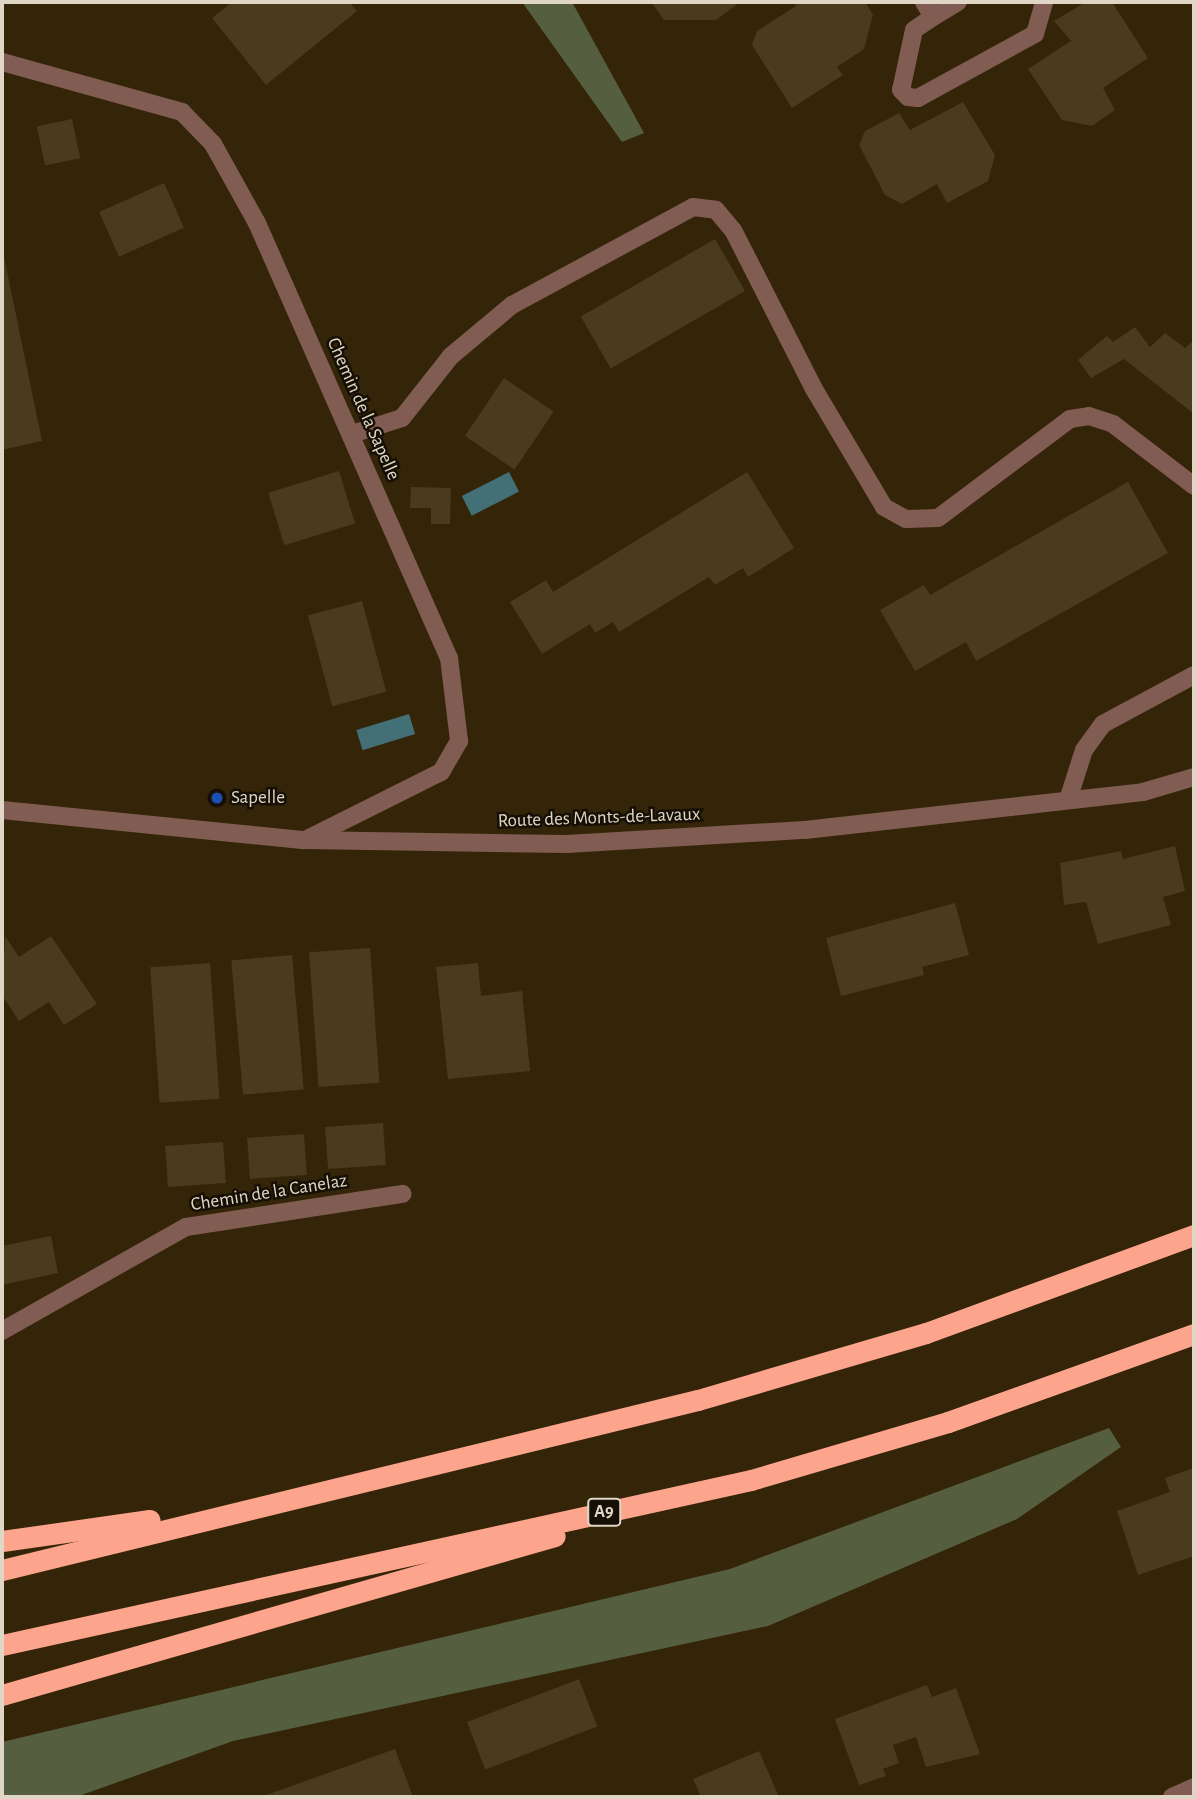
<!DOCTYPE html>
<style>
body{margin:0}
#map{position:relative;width:1196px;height:1799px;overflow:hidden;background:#342408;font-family:"Alegreya Sans",sans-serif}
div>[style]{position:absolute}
.forest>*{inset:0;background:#555f3f}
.water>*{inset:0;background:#437077;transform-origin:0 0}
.building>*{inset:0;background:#4a3a1e;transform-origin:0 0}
.minor>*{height:18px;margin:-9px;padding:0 9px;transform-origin:9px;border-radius:9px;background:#805c52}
.highway>*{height:21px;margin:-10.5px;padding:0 10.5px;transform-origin:10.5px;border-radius:10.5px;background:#fca48c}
.dots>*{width:19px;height:19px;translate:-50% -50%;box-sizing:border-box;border:4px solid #160f05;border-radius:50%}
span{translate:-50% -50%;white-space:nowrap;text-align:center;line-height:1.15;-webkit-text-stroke:5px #160f05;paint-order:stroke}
.shield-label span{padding:2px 5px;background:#160f05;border:2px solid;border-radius:5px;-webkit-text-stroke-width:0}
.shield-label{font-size:18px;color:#e0d6c6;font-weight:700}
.street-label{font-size:19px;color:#e0d6c6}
.poi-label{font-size:19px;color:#e0d6c6}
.left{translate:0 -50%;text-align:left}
.frame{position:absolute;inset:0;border:4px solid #e0d6c6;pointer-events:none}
</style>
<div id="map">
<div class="forest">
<i style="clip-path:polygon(522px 2px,572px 2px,644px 133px,622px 142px)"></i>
<i style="clip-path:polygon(1109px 1428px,1121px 1447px,1017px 1519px,768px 1626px,233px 1741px,76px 1797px,2px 1797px,2px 1742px,730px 1569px)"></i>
</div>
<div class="water">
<i style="left:509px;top:472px;width:22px;height:53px;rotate:63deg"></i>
<i style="left:409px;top:714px;width:21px;height:55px;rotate:73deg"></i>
</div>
<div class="building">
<i style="clip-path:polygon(232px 2px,349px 2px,357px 11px,266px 85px,212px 18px)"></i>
<i style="clip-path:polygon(651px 2px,740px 2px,716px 20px,664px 20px)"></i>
<i style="clip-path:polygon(794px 2px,865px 2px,873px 15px,864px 49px,837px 67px,843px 75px,792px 108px,752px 45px,757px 31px,796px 6px)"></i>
<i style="clip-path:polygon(1112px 2px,1148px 58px,1103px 88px,1115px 110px,1092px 126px,1062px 120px,1028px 69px,1071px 41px,1054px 21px,1084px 3px)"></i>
<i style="clip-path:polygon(963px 102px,995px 155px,988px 181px,947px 203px,937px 184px,902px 204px,885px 195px,859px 145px,865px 131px,899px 113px,910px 130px)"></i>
<i style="left:72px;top:119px;width:40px;height:36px;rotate:78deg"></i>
<i style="left:164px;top:183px;width:49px;height:71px;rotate:66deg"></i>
<i style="left:715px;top:239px;width:60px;height:155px;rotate:60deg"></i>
<i style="clip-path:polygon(2px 247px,42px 441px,2px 450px)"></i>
<i style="clip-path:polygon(1135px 327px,1150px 347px,1165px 333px,1185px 348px,1194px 340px,1194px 414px,1124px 359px,1091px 378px,1078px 360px,1107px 336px,1113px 342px)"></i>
<i style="left:504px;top:378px;width:60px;height:70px;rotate:34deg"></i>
<i style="left:339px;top:471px;width:55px;height:74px;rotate:73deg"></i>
<i style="clip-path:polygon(747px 472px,794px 548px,748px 577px,743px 568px,715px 585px,709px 577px,619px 632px,613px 622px,595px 633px,590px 624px,542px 654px,510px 602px,546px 580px,553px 592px)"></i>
<i style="clip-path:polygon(1128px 482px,1168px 553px,976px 661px,966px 642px,915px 671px,880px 610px,924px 585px,930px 595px)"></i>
<i style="clip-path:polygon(411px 487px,451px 488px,450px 524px,431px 524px,431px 508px,410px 508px)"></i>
<i style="left:362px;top:601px;width:94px;height:56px;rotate:75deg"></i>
<i style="clip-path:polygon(1175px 846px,1185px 891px,1163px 897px,1171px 925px,1098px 944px,1086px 902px,1064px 905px,1060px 863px,1121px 851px,1123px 859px)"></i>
<i style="clip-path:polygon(955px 903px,969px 955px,922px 967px,924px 975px,841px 996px,826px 938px)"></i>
<i style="clip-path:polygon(5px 936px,19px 957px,51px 936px,97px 1004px,64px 1025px,49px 1002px,19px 1021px,2px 995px)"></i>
<i style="left:370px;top:948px;width:135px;height:61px;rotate:86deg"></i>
<i style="left:292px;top:955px;width:135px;height:61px;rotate:85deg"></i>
<i style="left:210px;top:963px;width:136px;height:60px;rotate:86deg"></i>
<i style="clip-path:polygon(478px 963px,481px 996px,522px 991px,530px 1071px,448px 1079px,436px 967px)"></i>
<i style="left:383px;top:1123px;width:42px;height:58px;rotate:86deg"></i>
<i style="left:304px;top:1134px;width:41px;height:57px;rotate:86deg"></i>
<i style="left:223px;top:1142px;width:41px;height:58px;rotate:86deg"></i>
<i style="clip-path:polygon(51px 1236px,58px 1273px,2px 1285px,2px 1246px)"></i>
<i style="clip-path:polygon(1194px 1468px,1194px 1556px,1138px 1575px,1117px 1511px,1170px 1492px,1165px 1478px)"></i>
<i style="left:579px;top:1679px;width:51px;height:120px;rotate:69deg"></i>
<i style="clip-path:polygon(927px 1685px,932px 1697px,956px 1688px,980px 1754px,926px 1767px,916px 1737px,893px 1745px,899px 1763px,883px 1769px,886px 1776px,859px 1785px,835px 1719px)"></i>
<i style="clip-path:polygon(395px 1749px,413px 1797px,261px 1797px)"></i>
<i style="clip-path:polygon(759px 1751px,779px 1797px,701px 1797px,693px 1779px)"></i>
</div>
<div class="minor">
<i style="left:924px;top:2px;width:17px;rotate:59deg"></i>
<i style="left:933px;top:17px;width:29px;rotate:-31deg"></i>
<i style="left:933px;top:17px;width:23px;rotate:146deg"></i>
<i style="left:914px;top:30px;width:61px;rotate:102.2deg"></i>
<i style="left:901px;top:90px;width:10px;rotate:45deg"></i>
<i style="left:908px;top:97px;width:10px;rotate:6deg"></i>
<i style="left:918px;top:98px;width:133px;rotate:-28.7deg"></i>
<i style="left:1035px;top:34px;width:33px;rotate:-74deg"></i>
<i style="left:2px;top:62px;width:187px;rotate:15.5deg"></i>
<i style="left:182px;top:112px;width:45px;rotate:45.9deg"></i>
<i style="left:213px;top:144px;width:90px;rotate:60.9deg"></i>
<i style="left:257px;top:223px;width:475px;rotate:66.2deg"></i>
<i style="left:449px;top:658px;width:84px;rotate:83.1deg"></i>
<i style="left:459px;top:741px;width:36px;rotate:120deg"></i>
<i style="left:441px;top:772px;width:152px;rotate:153.4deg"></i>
<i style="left:352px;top:434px;width:52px;rotate:-17.7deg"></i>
<i style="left:402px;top:418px;width:79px;rotate:-51.7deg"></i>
<i style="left:451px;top:356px;width:80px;rotate:-39.9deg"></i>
<i style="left:512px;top:305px;width:206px;rotate:-28.4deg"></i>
<i style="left:693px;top:207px;width:23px;rotate:7deg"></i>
<i style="left:716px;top:210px;width:26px;rotate:50deg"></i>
<i style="left:733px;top:230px;width:178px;rotate:63deg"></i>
<i style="left:814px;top:389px;width:137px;rotate:59.3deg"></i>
<i style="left:884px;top:507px;width:25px;rotate:29deg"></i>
<i style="left:906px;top:519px;width:32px;rotate:-2deg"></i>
<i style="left:938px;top:518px;width:165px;rotate:-36.9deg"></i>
<i style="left:1070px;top:419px;width:19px;rotate:-9deg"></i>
<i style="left:1089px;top:416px;width:25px;rotate:18deg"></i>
<i style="left:1113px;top:424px;width:102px;rotate:37.4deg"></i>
<i style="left:1068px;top:800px;width:52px;rotate:-72.3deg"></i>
<i style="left:1084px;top:750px;width:32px;rotate:-54deg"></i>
<i style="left:1103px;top:724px;width:103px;rotate:-28.3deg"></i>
<i style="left:2px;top:810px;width:304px;rotate:5.7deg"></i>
<i style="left:305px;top:840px;width:262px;rotate:0.9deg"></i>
<i style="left:567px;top:844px;width:238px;rotate:-3.4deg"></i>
<i style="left:805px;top:830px;width:340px;rotate:-6.4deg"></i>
<i style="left:1143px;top:792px;width:53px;rotate:-16.4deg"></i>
<i style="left:2px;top:1331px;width:211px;rotate:-29.5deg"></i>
<i style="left:186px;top:1227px;width:219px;rotate:-8.7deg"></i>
<i style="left:1172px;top:1797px;width:24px;rotate:-24deg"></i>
</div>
<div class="highway">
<i style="left:2px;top:1541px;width:149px;rotate:-8.1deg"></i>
<i style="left:2px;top:1570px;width:716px;rotate:-13.73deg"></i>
<i style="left:698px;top:1400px;width:238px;rotate:-16.4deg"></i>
<i style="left:926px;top:1333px;width:285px;rotate:-20.1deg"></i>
<i style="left:2px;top:1645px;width:767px;rotate:-12.42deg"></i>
<i style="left:751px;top:1480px;width:205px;rotate:-16.4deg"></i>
<i style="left:948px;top:1422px;width:261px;rotate:-19.7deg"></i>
<i style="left:2px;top:1695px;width:575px;rotate:-16.04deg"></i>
</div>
<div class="dots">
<i style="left:217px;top:798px;background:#1a4fb4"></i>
</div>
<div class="shield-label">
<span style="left:604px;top:1512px">A9</span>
</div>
<div class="street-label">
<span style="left:363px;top:409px;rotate:66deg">Chemin de la Sapelle</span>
<span style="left:599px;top:818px;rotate:-2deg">Route des Monts-de-Lavaux</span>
<span style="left:269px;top:1193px;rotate:-9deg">Chemin de la Canelaz</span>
</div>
<div class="poi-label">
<span class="left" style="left:231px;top:798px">Sapelle</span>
</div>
<div class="frame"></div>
</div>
